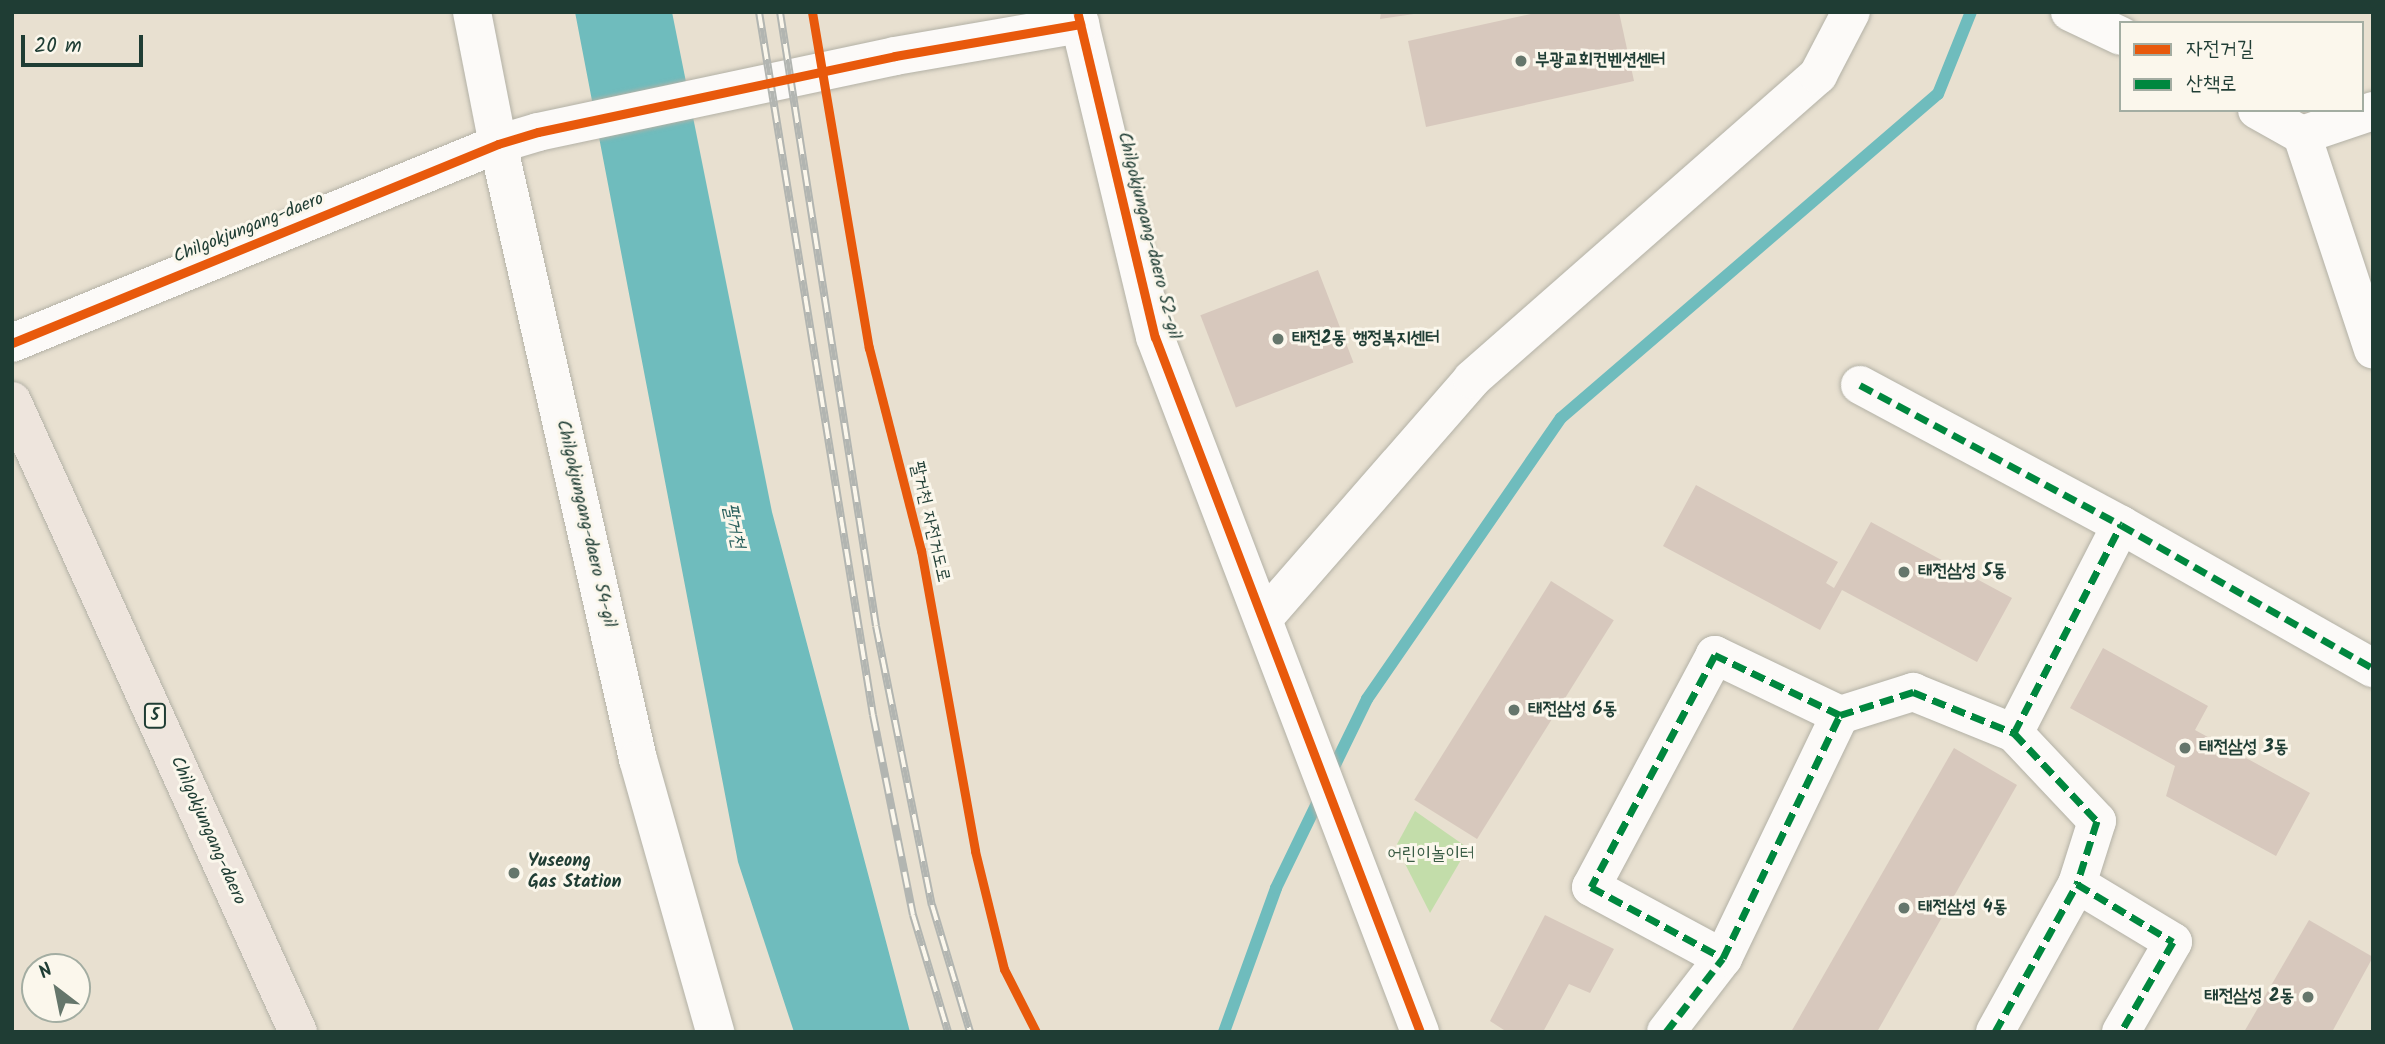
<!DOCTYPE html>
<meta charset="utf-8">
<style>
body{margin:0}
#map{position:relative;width:2385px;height:1044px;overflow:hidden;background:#e8e0d0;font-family:Kalam,"Poor Story",sans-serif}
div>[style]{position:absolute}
.green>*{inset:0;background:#c3ddaa}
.water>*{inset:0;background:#6fbcbd}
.stream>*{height:12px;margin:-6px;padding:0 6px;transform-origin:6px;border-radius:6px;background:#6fbcbd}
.building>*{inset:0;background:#d7c8bd;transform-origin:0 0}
.roads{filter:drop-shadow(0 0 2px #b3b1a6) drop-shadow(0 0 2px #b3b1a6)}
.street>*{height:38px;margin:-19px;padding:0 19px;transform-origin:19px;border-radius:19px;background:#fcfaf8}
.primary>*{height:38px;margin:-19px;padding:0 19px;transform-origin:19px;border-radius:19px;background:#eee5dd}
.rail>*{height:8px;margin-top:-4px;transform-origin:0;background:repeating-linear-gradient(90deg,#fbf7ec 0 16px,#b2b5b1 0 32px);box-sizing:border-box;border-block:2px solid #b2b5b1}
.quiet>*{height:7px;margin-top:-3.5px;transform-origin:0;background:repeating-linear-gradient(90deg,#00873e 0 14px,transparent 0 21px)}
.cycleway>*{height:9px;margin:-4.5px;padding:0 4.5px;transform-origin:4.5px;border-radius:4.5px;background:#e8590c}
.dots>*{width:19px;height:19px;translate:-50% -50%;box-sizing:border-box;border:4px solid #fbf7ec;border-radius:50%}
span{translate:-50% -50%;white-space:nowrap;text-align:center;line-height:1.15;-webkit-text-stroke:6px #fbf7ec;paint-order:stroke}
.shield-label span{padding:2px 5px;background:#fbf7ec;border:2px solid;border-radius:5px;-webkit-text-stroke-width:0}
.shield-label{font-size:16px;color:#1f3d34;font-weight:700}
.poi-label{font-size:18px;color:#1f3d34;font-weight:700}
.left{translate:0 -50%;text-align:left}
.right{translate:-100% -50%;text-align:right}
.street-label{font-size:18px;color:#1f3d34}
.park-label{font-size:18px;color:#3a5c45}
.water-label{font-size:19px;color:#275e5b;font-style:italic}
.frame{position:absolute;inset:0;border:14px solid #1f3d34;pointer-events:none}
.legend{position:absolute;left:2119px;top:21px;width:245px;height:91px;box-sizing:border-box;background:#fbf7ec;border:2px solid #a3ada2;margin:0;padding:9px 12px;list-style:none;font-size:21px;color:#1f3d34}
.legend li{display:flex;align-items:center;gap:14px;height:35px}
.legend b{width:35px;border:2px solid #a3ada2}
.north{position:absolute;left:21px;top:953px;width:70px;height:70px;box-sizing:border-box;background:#fbf7ec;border:2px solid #a3ada2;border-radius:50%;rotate:328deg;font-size:19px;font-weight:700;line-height:28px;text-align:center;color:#1f3d34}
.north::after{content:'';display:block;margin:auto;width:24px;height:32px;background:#65766b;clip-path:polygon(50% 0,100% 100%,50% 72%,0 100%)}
.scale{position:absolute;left:21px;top:35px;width:122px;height:32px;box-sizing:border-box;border:4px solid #1f3d34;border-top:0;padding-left:9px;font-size:21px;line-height:24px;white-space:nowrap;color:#1f3d34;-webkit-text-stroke:5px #fbf7ec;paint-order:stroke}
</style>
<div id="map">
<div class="green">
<i style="clip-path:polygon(1415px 811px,1468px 848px,1430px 913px,1396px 846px)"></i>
</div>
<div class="water">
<i style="clip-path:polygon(575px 12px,672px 12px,772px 512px,910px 1032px,794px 1032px,738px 862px)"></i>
</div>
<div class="stream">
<i style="left:1330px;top:775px;width:85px;rotate:-64deg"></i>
<i style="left:1367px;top:699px;width:341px;rotate:-55.4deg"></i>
<i style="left:1561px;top:418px;width:497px;rotate:-40.7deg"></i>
<i style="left:1938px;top:94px;width:88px;rotate:-68.1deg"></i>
<i style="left:1224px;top:1032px;width:153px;rotate:-70.1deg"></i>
<i style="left:1276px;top:888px;width:103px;rotate:-64.2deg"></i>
</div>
<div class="building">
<i style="clip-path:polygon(1381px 12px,1414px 12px,1414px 14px,1380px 19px)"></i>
<i style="clip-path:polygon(1540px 12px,1619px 12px,1634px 81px,1426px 127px,1408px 41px)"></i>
<i style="left:1318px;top:270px;width:99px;height:126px;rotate:69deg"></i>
<i style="clip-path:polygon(1696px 485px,1838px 562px,1826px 583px,1834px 588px,1871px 522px,2012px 598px,1977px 662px,1842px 590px,1820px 630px,1663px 546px)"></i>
<i style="left:1551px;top:581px;width:74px;height:258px;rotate:32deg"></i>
<i style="clip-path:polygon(2103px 648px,2208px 706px,2195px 730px,2310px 793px,2276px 856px,2166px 796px,2175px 766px,2070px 708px)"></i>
<i style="clip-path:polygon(1954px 748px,2017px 785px,1877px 1032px,1791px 1032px)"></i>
<i style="clip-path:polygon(1545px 915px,1614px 949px,1590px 993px,1569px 984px,1543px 1032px,1507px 1032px,1490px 1021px)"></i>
<i style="clip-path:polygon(2309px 920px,2373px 957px,2332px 1032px,2244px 1032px)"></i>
</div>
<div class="roads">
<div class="street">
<i style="left:472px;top:12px;width:135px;rotate:78.9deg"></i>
<i style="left:498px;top:144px;width:631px;rotate:77.18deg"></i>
<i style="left:638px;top:759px;width:284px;rotate:74.2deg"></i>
<i style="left:1077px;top:12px;width:334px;rotate:76.5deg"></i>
<i style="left:1155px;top:337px;width:744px;rotate:69.13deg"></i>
<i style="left:2070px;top:12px;width:56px;rotate:25.2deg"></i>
<i style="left:2257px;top:110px;width:51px;rotate:29.1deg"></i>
<i style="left:2302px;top:135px;width:75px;rotate:-18.7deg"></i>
<i style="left:2302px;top:135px;width:226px;rotate:71.7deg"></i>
<i style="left:12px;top:343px;width:525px;rotate:-22.27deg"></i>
<i style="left:498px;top:144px;width:42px;rotate:-16.7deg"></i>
<i style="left:538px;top:132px;width:365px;rotate:-12deg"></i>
<i style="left:895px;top:56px;width:188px;rotate:-9.8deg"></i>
<i style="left:1860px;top:385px;width:296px;rotate:28.2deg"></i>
<i style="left:2121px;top:525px;width:290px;rotate:29.6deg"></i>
<i style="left:1263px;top:619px;width:318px;rotate:-48.9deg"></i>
<i style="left:1472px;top:379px;width:461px;rotate:-41.3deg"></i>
<i style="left:1818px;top:75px;width:71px;rotate:-62.4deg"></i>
<i style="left:1840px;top:715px;width:77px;rotate:-17.5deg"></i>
<i style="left:1913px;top:692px;width:109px;rotate:22.1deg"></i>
<i style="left:2014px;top:733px;width:121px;rotate:46.7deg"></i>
<i style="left:2097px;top:821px;width:66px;rotate:107.6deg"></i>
<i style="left:2014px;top:733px;width:234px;rotate:-62.8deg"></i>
<i style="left:1666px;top:1032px;width:93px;rotate:-52.4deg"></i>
<i style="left:1723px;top:958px;width:270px;rotate:-64.3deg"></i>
<i style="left:1840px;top:715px;width:139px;rotate:-154.4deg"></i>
<i style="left:1715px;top:655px;width:263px;rotate:118.1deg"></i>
<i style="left:1591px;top:887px;width:150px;rotate:28.3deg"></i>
<i style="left:1995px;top:1032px;width:169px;rotate:-61deg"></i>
<i style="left:2077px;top:884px;width:112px;rotate:31.1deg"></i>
<i style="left:2173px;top:942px;width:104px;rotate:120deg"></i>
</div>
<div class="primary">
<i style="left:12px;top:401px;width:693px;rotate:65.62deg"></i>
</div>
</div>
<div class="rail">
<i style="left:759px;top:12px;width:712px;rotate:80.79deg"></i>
<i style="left:873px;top:715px;width:204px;rotate:78.7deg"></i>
<i style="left:913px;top:915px;width:122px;rotate:73.3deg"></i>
<i style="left:780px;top:12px;width:621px;rotate:81.11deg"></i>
<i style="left:876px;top:626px;width:285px;rotate:78.7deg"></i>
<i style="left:932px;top:905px;width:133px;rotate:73.3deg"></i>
</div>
<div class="quiet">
<i style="left:1860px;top:385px;width:296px;rotate:28.2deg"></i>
<i style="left:2121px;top:525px;width:290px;rotate:29.6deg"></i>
<i style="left:1840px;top:715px;width:77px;rotate:-17.5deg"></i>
<i style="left:1913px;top:692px;width:109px;rotate:22.1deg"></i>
<i style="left:2014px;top:733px;width:121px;rotate:46.7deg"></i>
<i style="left:2097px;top:821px;width:66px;rotate:107.6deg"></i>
<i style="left:2014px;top:733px;width:234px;rotate:-62.8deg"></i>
<i style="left:1666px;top:1032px;width:93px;rotate:-52.4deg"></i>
<i style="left:1723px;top:958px;width:270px;rotate:-64.3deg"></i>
<i style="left:1840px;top:715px;width:139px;rotate:-154.4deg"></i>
<i style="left:1715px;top:655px;width:263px;rotate:118.1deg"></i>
<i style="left:1591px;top:887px;width:150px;rotate:28.3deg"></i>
<i style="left:1995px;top:1032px;width:169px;rotate:-61deg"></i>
<i style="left:2077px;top:884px;width:112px;rotate:31.1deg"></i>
<i style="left:2173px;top:942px;width:104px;rotate:120deg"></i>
</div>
<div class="cycleway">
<i style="left:812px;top:12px;width:341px;rotate:80.4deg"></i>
<i style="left:869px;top:348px;width:209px;rotate:75.6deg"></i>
<i style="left:921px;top:550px;width:306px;rotate:79.8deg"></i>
<i style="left:975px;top:851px;width:122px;rotate:76.2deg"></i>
<i style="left:1004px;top:969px;width:71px;rotate:63.1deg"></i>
<i style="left:1078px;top:15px;width:331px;rotate:76.6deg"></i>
<i style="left:1155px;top:337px;width:744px;rotate:69.13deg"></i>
<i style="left:12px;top:343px;width:525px;rotate:-22.27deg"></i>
<i style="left:498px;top:144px;width:42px;rotate:-16.7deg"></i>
<i style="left:538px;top:132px;width:365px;rotate:-12deg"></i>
<i style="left:895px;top:56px;width:188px;rotate:-9.8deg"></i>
</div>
<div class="dots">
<i style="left:1521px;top:61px;background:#65766b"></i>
<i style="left:1278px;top:339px;background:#65766b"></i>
<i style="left:1904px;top:572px;background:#65766b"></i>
<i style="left:1514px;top:710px;background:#65766b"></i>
<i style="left:2185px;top:748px;background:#65766b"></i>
<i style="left:514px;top:873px;background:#65766b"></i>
<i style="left:1904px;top:908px;background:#65766b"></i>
<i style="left:2308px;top:997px;background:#65766b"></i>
</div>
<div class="shield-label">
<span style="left:155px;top:716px">5</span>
</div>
<div class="poi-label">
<span class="left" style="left:1535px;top:61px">부광교회컨벤션센터</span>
<span class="left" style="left:1292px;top:339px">태전2동 행정복지센터</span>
<span class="left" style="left:1918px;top:572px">태전삼성 5동</span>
<span class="left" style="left:1528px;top:710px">태전삼성 6동</span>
<span class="left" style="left:2199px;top:748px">태전삼성 3동</span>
<span class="left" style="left:528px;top:873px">Yuseong<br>Gas Station</span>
<span class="left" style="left:1918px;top:908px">태전삼성 4동</span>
<span class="right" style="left:2294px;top:997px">태전삼성 2동</span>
</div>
<div class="street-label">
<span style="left:249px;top:229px;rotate:-22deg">Chilgokjungang-daero</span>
<span style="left:1148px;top:236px;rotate:76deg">Chilgokjungang-daero 52-gil</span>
<span style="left:929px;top:522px;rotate:77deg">팔거천 자전거도로</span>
<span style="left:585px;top:524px;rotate:77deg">Chilgokjungang-daero 54-gil</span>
<span style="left:207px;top:831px;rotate:66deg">Chilgokjungang-daero</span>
</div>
<div class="park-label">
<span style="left:1431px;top:855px">어린이놀이터</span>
</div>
<div class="water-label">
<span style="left:733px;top:526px;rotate:78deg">팔거천</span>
</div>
<div class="frame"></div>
<ul class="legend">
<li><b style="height:9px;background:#e8590c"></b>자전거길</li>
<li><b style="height:9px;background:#00873e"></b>산책로</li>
</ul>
<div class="north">N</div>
<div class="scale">20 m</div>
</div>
